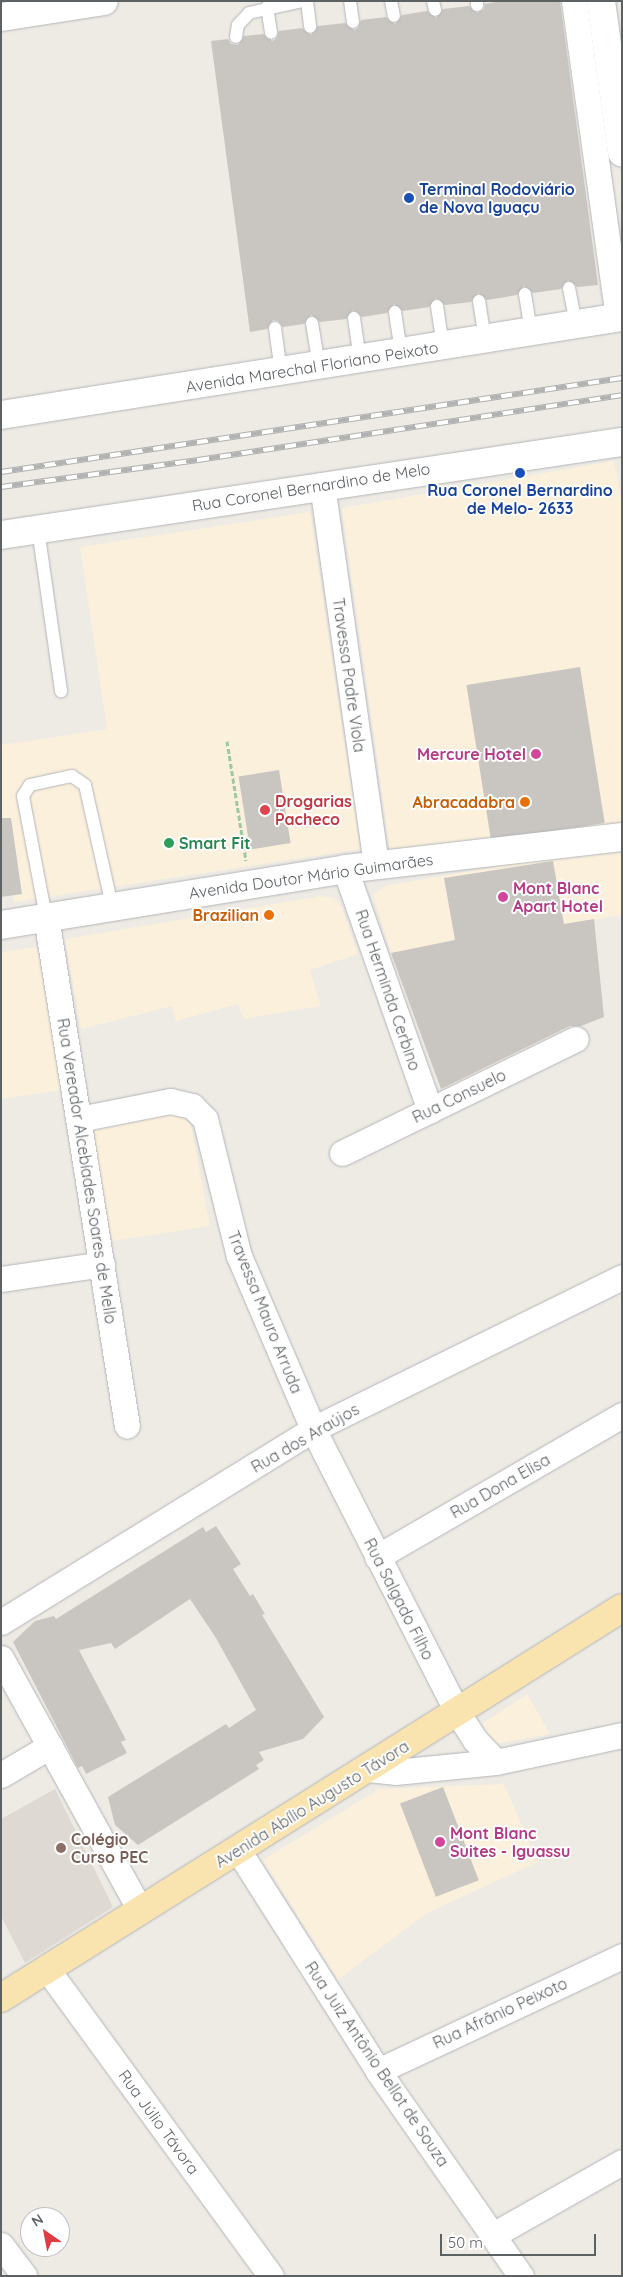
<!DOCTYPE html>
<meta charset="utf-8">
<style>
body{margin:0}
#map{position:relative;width:623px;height:2277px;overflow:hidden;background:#eeeae4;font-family:Quicksand,sans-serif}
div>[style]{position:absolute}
.commercial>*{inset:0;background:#fbf0dc}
.education>*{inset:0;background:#dedad3}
.building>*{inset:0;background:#c9c5c1;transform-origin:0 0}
.path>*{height:3px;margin-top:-1.5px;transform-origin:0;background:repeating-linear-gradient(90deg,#9ec7a3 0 5px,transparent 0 7.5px)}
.roads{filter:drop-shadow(0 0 1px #b2b5b9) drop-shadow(0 0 1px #b2b5b9)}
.lane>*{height:12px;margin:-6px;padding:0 6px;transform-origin:6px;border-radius:6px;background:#fff}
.street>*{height:25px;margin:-12.5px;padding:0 12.5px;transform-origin:12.5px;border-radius:12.5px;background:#fff}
.secondary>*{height:28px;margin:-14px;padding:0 14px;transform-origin:14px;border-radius:14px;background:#fff}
.primary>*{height:28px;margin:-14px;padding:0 14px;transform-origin:14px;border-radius:14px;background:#f9e3ae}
.rail>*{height:5.5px;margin-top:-2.75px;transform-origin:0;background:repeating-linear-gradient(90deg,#fff 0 11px,#b1b2b2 0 22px);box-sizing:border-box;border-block:1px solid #b1b2b2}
.dots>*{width:14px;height:14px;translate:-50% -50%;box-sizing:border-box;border:2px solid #fff;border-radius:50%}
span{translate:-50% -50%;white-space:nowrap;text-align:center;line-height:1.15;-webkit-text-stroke:4px #fff;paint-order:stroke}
.transit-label{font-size:16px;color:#164399;font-weight:700}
.left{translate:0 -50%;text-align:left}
.street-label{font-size:16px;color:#5c6164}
.hotel-label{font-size:16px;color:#b23c85;font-weight:700}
.right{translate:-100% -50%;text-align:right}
.health-label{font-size:16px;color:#be3a42;font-weight:700}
.food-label{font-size:16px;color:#c56008;font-weight:700}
.leisure-label{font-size:16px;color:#27864d;font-weight:700}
.education-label{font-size:16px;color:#785e54;font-weight:700}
.frame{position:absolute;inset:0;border:2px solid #5c6164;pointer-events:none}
.north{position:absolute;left:20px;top:2207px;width:50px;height:50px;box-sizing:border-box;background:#fff;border:1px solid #bec0c1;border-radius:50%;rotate:327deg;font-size:14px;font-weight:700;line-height:20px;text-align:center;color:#5c6164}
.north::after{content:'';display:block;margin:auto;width:18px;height:22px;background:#de3b44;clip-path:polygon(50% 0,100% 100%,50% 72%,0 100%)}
.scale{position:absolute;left:440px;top:2234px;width:156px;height:22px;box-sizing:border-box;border:2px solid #5c6164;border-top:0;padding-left:6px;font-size:15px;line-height:18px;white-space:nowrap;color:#5c6164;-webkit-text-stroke:4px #fff;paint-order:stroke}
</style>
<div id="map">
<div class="commercial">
<i style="clip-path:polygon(614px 461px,622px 503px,622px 823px,390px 850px,342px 508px)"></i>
<i style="clip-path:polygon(310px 512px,360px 849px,14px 902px,1px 813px,1px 745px,107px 729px,80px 547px)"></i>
<i style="clip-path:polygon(622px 849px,622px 915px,391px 953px,373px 895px,385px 886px,564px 855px)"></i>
<i style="clip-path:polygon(320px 896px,335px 898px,342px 908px,358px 954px,310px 970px,321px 1006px,244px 1019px,238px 1004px,176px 1021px,172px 1006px,81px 1029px,65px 939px)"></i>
<i style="clip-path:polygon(37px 947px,63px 1090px,1px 1099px,1px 952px)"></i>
<i style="clip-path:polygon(179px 1113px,191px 1126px,210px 1226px,112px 1241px,91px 1127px)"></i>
<i style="clip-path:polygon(527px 1694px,550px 1734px,495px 1744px,482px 1724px)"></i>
<i style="clip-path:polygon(504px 1784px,538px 1862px,429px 1912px,338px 1979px,263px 1860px,379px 1789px)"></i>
</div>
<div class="education">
<i style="clip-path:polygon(55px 1789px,113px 1907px,25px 1963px,1px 1916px,1px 1819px)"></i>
</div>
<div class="building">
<i style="clip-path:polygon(501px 1px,560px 1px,598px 285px,577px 287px,568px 280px,561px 289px,533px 293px,524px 286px,517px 295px,487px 300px,478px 293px,471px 302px,445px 305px,436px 298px,429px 307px,403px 311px,394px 304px,387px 313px,362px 317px,353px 310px,346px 319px,320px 322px,311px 315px,304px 324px,283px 327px,278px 321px,273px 320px,267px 329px,250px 332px,211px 41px,228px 39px,231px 44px,238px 45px,244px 36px,263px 34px,272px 41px,276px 39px,279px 31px,302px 28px,311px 35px,318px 26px,345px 23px,354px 30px,358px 28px,361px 20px,386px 17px,395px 24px,402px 15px,427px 11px,436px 18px,443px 9px,469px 6px,477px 13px,484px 9px,485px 4px)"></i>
<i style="left:580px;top:667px;width:158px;height:115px;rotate:81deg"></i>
<i style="left:279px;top:770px;width:74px;height:41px;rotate:81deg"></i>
<i style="clip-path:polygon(1px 818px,11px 818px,22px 894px,1px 897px)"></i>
<i style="clip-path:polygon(553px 861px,564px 924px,594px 919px,604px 1017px,581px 1026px,570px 1026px,441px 1089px,391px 953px,455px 940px,444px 878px)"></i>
<i style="clip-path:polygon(216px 1526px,241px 1564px,233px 1569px,250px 1596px,253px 1594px,265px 1614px,262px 1615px,324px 1717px,303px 1739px,259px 1752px,264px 1760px,256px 1765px,259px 1769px,138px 1845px,115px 1825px,108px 1797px,226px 1724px,229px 1728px,256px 1710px,216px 1638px,190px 1599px,115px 1649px,111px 1643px,79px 1650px,126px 1740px,121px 1742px,127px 1753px,86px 1774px,82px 1766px,78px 1768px,13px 1642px,35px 1621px,54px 1616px,56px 1619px,203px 1527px,206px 1532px)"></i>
<i style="left:443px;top:1787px;width:100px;height:46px;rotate:69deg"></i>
</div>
<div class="path">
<i style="left:227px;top:741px;width:121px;rotate:81deg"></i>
</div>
<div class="roads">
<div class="lane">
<i style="left:307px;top:1px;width:26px;rotate:83deg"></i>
<i style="left:350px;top:1px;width:21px;rotate:82deg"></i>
<i style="left:391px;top:1px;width:15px;rotate:79deg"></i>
<i style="left:433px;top:1px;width:9px;rotate:77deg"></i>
<i style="left:477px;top:1px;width:4px;rotate:90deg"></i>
<i style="left:267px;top:7px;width:26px;rotate:81deg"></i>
<i style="left:236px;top:37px;width:12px;rotate:-81deg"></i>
<i style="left:238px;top:25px;width:16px;rotate:-47deg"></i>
<i style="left:249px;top:13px;width:54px;rotate:-12.8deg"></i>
<i style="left:569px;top:288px;width:37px;rotate:79deg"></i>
<i style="left:525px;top:294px;width:38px;rotate:81deg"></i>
<i style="left:479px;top:301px;width:38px;rotate:81deg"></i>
<i style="left:437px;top:306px;width:40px;rotate:81.5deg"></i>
<i style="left:395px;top:312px;width:40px;rotate:81.5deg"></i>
<i style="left:354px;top:318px;width:41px;rotate:81.7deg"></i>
<i style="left:312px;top:323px;width:44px;rotate:80.8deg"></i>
<i style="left:275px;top:328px;width:44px;rotate:82.2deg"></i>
<i style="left:38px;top:529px;width:164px;rotate:81.9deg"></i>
<i style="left:46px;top:917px;width:123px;rotate:-100.8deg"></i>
<i style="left:23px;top:796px;width:13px;rotate:-58deg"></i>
<i style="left:30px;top:785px;width:43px;rotate:-12.1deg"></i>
<i style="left:72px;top:776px;width:16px;rotate:35deg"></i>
<i style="left:85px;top:785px;width:124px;rotate:77.4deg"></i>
</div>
<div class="street">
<i style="left:574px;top:1px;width:319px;rotate:82.1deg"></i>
<i style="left:322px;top:485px;width:384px;rotate:81.9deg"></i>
<i style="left:345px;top:869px;width:256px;rotate:70.6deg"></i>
<i style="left:46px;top:917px;width:515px;rotate:80.96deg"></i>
<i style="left:79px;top:1119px;width:93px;rotate:-11.2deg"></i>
<i style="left:170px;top:1101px;width:23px;rotate:13deg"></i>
<i style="left:192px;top:1106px;width:18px;rotate:45deg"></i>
<i style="left:205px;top:1119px;width:141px;rotate:76.1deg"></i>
<i style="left:239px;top:1256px;width:188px;rotate:66.8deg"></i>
<i style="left:313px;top:1429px;width:318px;rotate:63deg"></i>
<i style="left:457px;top:1712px;width:33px;rotate:57deg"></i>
<i style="left:475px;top:1740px;width:30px;rotate:46deg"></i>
<i style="left:342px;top:1153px;width:260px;rotate:-26deg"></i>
<i style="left:1px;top:1279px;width:102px;rotate:-8.4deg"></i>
<i style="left:377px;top:1557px;width:283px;rotate:-30.1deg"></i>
<i style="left:1px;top:1622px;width:367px;rotate:-31.7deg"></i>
<i style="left:313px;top:1429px;width:344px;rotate:-26.2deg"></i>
<i style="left:1px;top:1658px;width:288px;rotate:61.1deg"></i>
<i style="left:367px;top:1769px;width:28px;rotate:6deg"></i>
<i style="left:395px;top:1772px;width:101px;rotate:-5.7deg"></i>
<i style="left:496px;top:1762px;width:129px;rotate:-12.1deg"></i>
<i style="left:1px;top:1775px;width:57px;rotate:-30.6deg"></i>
<i style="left:238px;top:1850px;width:262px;rotate:57.6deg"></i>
<i style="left:378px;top:2071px;width:250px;rotate:55.1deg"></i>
<i style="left:47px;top:1969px;width:380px;rotate:53.9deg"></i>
<i style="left:378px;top:2071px;width:270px;rotate:-25.2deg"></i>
<i style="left:493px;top:2235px;width:148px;rotate:-29.5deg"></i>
<i style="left:1px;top:2245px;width:39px;rotate:53deg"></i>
</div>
<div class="secondary">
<i style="left:601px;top:1px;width:153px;rotate:82.1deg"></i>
<i style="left:1px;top:17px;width:104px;rotate:-8.8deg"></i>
<i style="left:1px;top:415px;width:629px;rotate:-8.97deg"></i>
<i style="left:1px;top:535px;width:628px;rotate:-8.52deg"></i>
<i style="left:1px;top:925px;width:349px;rotate:-9.2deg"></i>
<i style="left:345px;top:869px;width:279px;rotate:-6.6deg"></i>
</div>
<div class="primary">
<i style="left:1px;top:1998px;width:733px;rotate:-32.13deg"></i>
</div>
</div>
<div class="rail">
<i style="left:1px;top:472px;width:628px;rotate:-8.61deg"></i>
<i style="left:1px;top:487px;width:199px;rotate:-7.8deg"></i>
<i style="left:198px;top:460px;width:429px;rotate:-8.7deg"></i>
</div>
<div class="dots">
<i style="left:409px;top:198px;background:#1a4fb4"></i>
<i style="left:520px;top:473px;background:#1a4fb4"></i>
<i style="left:536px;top:754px;background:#d1479c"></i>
<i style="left:525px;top:802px;background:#e8710a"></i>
<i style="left:265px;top:810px;background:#e0444e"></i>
<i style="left:169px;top:843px;background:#2e9e5b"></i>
<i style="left:503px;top:897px;background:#d1479c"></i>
<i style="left:269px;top:915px;background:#e8710a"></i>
<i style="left:440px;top:1842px;background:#d1479c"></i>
<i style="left:61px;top:1848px;background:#8d6e63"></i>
</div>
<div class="transit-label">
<span class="left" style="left:419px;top:198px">Terminal Rodoviário<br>de Nova Iguaçu</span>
<span style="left:520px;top:499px">Rua Coronel Bernardino<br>de Melo- 2633</span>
</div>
<div class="street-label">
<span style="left:312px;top:367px;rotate:-9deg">Avenida Marechal Floriano Peixoto</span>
<span style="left:311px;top:487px;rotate:-9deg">Rua Coronel Bernardino de Melo</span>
<span style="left:349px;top:675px;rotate:82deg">Travessa Padre Viola</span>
<span style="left:311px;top:876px;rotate:-8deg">Avenida Doutor Mário Guimarães</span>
<span style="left:388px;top:990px;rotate:71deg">Rua Herminda Cerbino</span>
<span style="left:459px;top:1096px;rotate:-26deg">Rua Consuelo</span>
<span style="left:87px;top:1171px;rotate:81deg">Rua Vereador Alcebíades Soares de Mello</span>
<span style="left:265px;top:1312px;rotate:68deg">Travessa Mauro Arruda</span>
<span style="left:305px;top:1438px;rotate:-30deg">Rua dos Araújos</span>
<span style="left:500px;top:1486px;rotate:-30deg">Rua Dona Elisa</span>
<span style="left:399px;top:1599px;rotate:63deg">Rua Salgado Filho</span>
<span style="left:312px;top:1804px;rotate:-32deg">Avenida Abílio Augusto Távora</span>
<span style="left:500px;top:2013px;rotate:-25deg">Rua Afrânio Peixoto</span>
<span style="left:377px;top:2064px;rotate:56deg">Rua Juiz Antônio Bellot de Souza</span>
<span style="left:159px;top:2122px;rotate:54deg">Rua Júlio Távora</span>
</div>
<div class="hotel-label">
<span class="right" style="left:526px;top:754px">Mercure Hotel</span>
<span class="left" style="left:513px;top:897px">Mont Blanc<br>Apart Hotel</span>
<span class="left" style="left:450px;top:1842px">Mont Blanc<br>Suites - Iguassu</span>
</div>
<div class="health-label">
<span class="left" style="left:275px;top:810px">Drogarias<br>Pacheco</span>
</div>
<div class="food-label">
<span class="right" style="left:515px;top:802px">Abracadabra</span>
<span class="right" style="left:259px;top:915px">Brazilian</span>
</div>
<div class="leisure-label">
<span class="left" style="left:179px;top:843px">Smart Fit</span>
</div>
<div class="education-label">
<span class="left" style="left:71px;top:1848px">Colégio<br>Curso PEC</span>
</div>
<div class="frame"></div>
<div class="north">N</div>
<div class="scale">50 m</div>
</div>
